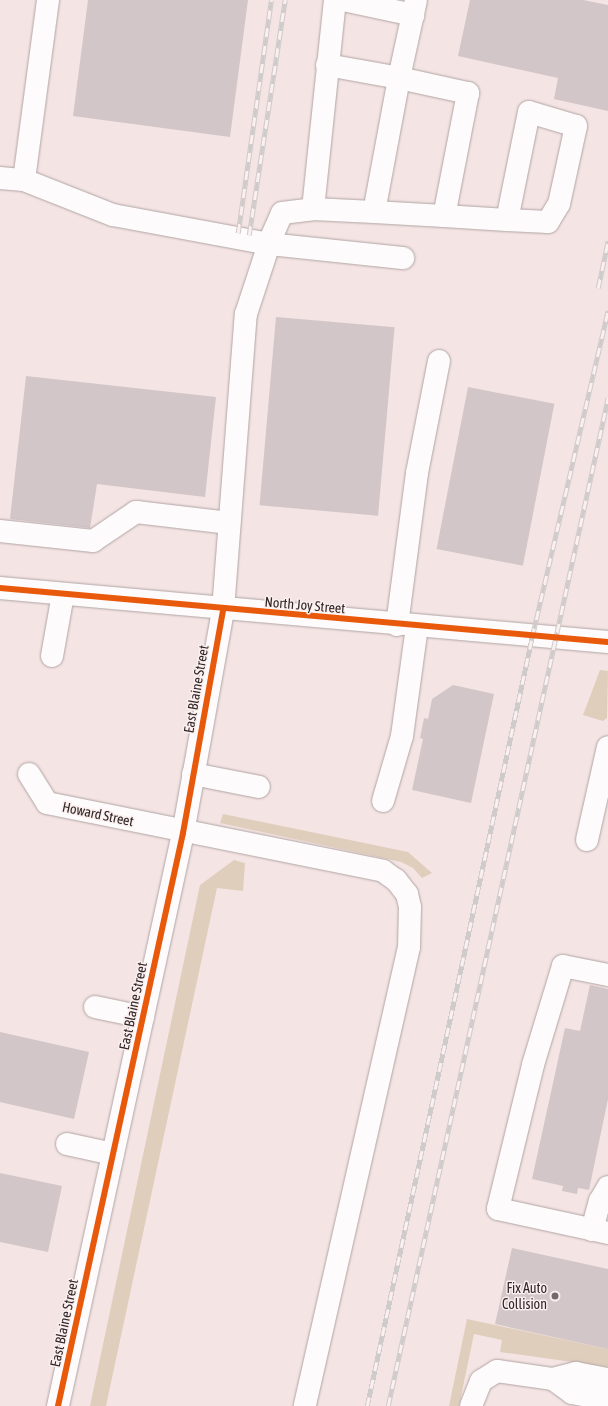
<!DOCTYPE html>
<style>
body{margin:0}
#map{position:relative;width:608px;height:1406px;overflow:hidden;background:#f4e4e3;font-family:"Asap Condensed",sans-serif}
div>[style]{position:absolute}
.green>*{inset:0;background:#e0cebd}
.building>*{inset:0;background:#d2c6c8;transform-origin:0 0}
.roads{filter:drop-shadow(0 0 1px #b1a5a5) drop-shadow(0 0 1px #b1a5a5)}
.minor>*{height:22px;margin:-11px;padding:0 11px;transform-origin:11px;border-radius:11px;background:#fdfbfb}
.rail>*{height:4.5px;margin-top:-2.25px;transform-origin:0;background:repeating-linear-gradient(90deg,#fbefef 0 9px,#d0cbcb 0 18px);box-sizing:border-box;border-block:1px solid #d0cbcb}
.cycleway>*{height:6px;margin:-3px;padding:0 3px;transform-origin:3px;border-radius:3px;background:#e8590c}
.dots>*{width:11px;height:11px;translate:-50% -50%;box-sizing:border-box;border:2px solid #fbefef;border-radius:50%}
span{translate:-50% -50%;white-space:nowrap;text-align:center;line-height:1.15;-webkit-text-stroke:3px #fbefef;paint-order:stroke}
.street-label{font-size:14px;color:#312727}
.poi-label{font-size:14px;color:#312727}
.right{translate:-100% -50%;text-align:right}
</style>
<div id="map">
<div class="green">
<i style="clip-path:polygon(600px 670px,608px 671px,607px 718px,603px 721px,583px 715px)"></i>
<i style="clip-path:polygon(223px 814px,408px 852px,432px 873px,422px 878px,413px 868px,401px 862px,220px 823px)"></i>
<i style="clip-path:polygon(234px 860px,245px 863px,243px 891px,217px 888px,106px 1406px,90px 1406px,200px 885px)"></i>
<i style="clip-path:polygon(467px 1319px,608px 1349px,608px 1367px,500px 1352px,502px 1340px,474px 1334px,459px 1406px,449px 1406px)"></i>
</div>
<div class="building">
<i style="clip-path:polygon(88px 0,248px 0,230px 137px,73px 116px)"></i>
<i style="clip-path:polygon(470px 0,583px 0,608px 5px,608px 111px,554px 99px,558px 78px,458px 56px)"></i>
<i style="left:276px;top:317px;width:119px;height:189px;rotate:5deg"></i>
<i style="clip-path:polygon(26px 376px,216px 397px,205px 497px,97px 484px,90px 528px,10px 519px)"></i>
<i style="left:468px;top:387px;width:88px;height:165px;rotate:11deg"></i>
<i style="clip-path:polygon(453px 685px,494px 694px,471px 803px,412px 790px,423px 739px,420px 738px,424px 718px,428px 719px,432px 699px)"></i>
<i style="clip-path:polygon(590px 985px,608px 989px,608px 1099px,589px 1190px,578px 1188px,577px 1194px,562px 1191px,563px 1186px,532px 1179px,565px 1028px,580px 1031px)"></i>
<i style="clip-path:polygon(0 1032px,89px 1052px,74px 1119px,0 1102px)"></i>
<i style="clip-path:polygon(0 1173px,62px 1186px,48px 1252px,0 1242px)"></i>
<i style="clip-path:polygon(512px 1248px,608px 1269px,608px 1349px,495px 1324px)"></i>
</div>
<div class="roads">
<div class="minor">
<i style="left:343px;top:0;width:72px;rotate:12.1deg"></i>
<i style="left:327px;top:65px;width:73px;rotate:10.2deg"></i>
<i style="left:399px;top:78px;width:80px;rotate:-77.7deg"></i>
<i style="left:0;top:178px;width:24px;rotate:5deg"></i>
<i style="left:24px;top:180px;width:96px;rotate:21.5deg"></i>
<i style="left:113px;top:215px;width:159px;rotate:10.5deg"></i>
<i style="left:269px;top:244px;width:135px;rotate:6deg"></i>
<i style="left:24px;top:180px;width:182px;rotate:-82.4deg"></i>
<i style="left:313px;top:209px;width:210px;rotate:-84deg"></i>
<i style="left:374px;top:212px;width:136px;rotate:-79.4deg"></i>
<i style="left:399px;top:78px;width:71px;rotate:12.3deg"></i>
<i style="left:468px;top:93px;width:125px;rotate:101deg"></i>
<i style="left:0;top:531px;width:94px;rotate:6.1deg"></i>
<i style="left:93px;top:541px;width:52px;rotate:-34deg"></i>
<i style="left:136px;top:512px;width:94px;rotate:6.7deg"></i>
<i style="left:0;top:588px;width:610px;rotate:5.08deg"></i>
<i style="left:397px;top:625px;width:153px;rotate:-82.5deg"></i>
<i style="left:417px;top:473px;width:114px;rotate:-78.9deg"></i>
<i style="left:52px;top:656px;width:63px;rotate:-79.9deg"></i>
<i style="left:29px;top:774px;width:34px;rotate:58deg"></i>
<i style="left:47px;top:803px;width:343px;rotate:11.4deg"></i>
<i style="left:383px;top:871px;width:16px;rotate:35deg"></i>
<i style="left:396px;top:880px;width:18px;rotate:52deg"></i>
<i style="left:407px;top:894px;width:13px;rotate:77deg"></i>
<i style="left:410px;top:907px;width:40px;rotate:91.4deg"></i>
<i style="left:409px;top:947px;width:471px;rotate:102.8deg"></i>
<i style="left:193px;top:774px;width:67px;rotate:11.1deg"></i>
<i style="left:383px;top:801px;width:68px;rotate:-73.7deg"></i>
<i style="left:402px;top:736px;width:110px;rotate:-82.2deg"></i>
<i style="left:587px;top:840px;width:95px;rotate:-77.3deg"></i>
<i style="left:608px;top:975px;width:46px;rotate:-168.7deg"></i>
<i style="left:563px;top:966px;width:103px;rotate:106.9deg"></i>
<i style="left:533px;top:1065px;width:148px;rotate:103.7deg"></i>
<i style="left:498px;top:1209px;width:113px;rotate:12.3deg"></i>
<i style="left:95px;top:1007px;width:49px;rotate:11.8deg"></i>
<i style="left:67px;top:1144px;width:47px;rotate:12.3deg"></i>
<i style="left:592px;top:1230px;width:30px;rotate:-75deg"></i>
<i style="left:600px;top:1201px;width:16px;rotate:-60deg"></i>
<i style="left:553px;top:1379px;width:24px;rotate:36deg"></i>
<i style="left:572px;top:1393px;width:37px;rotate:11deg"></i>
<i style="left:58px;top:1406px;width:586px;rotate:-77.69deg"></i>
<i style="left:183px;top:833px;width:227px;rotate:-79.8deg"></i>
<i style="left:223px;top:610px;width:297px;rotate:-85.6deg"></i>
<i style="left:246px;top:314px;width:80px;rotate:-71.8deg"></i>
<i style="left:271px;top:238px;width:27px;rotate:-66deg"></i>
<i style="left:282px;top:213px;width:31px;rotate:-7deg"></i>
<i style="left:313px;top:209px;width:61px;rotate:2.8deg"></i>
<i style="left:374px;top:212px;width:70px;rotate:3.3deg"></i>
<i style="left:444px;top:216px;width:63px;rotate:3.6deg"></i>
<i style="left:507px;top:220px;width:41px;rotate:2.8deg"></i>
<i style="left:548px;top:222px;width:21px;rotate:-59deg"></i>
<i style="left:559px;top:204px;width:80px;rotate:-77.7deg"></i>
<i style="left:576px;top:126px;width:49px;rotate:-163.4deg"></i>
<i style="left:529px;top:112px;width:110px;rotate:101.5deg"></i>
<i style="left:471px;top:1406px;width:27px;rotate:-68deg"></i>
<i style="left:481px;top:1381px;width:19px;rotate:-32deg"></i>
<i style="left:497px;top:1371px;width:57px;rotate:8.1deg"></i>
<i style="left:553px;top:1379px;width:24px;rotate:-15deg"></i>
<i style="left:576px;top:1373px;width:33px;rotate:11deg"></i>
</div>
</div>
<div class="rail">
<i style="left:238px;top:233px;width:235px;rotate:-81.9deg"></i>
<i style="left:249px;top:235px;width:238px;rotate:-81.3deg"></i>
<i style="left:598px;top:288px;width:48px;rotate:-78deg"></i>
<i style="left:367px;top:1406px;width:787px;rotate:-77.89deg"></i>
<i style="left:532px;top:637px;width:335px;rotate:-76.9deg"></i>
<i style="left:388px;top:1406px;width:1032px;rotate:-77.69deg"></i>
</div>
<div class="cycleway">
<i style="left:0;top:588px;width:610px;rotate:5.08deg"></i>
<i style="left:58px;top:1406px;width:586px;rotate:-77.69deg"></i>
<i style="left:183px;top:833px;width:227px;rotate:-79.8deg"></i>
</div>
<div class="dots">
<i style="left:555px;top:1296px;background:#756969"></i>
</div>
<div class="street-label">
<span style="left:305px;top:605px;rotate:5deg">North Joy Street</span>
<span style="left:196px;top:689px;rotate:-80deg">East Blaine Street</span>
<span style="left:98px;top:814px;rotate:12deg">Howard Street</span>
<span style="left:133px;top:1006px;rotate:-78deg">East Blaine Street</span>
<span style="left:64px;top:1323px;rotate:-78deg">East Blaine Street</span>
</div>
<div class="poi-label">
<span class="right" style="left:547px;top:1296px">Fix Auto<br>Collision</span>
</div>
</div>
